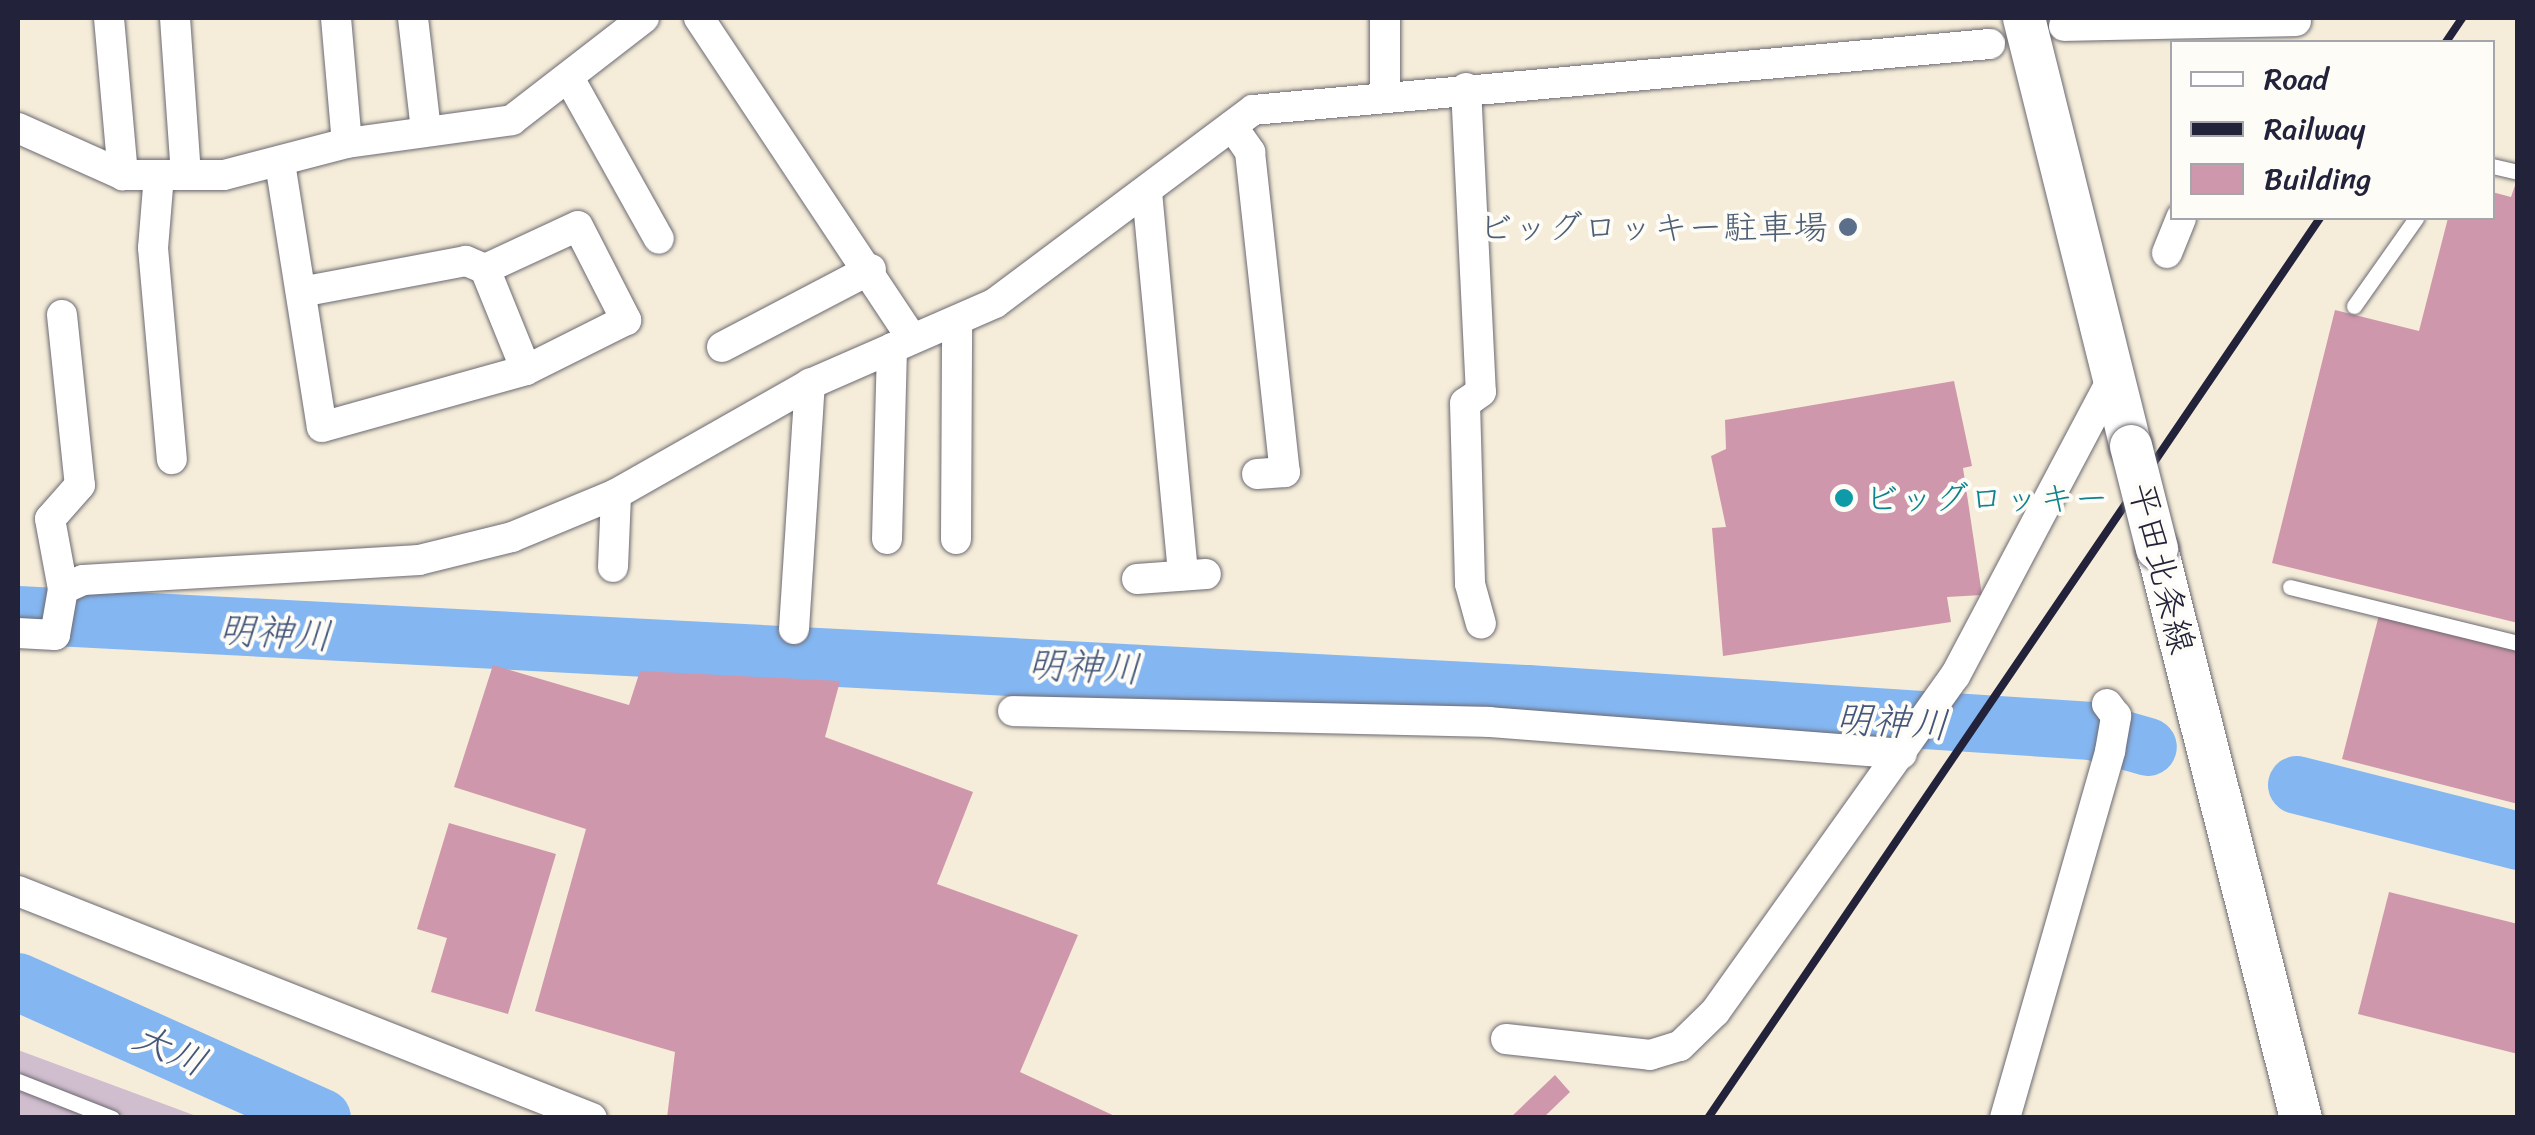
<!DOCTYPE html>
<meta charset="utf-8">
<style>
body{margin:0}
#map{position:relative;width:2535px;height:1135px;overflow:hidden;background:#f5edd9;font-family:Sriracha,"Klee One",sans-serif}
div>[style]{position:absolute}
.industrial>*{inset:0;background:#d0bdce}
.river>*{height:58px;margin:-29px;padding:0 29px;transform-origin:29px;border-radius:29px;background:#84b6f1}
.building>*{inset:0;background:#cf97ab}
.roads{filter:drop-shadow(0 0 2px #6c6972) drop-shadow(0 0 2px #6c6972)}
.lane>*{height:15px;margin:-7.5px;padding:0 7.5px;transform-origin:7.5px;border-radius:7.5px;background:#fff}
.street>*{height:30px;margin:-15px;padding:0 15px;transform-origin:15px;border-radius:15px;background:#fff}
.secondary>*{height:42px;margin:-21px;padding:0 21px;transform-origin:21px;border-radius:21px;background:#fff}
.rail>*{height:8px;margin:-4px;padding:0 4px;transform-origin:4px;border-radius:4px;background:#22223b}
.bridges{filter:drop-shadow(0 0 2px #6c6972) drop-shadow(0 0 2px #6c6972)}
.secondary-bridge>*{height:42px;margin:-21px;padding:0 21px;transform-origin:21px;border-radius:21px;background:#fff}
.dots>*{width:28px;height:28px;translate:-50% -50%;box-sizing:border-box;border:5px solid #fdfcf7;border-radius:50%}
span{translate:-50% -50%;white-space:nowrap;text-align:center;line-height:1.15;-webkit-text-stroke:8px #fdfcf7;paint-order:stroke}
.service-label{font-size:35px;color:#4e5e75}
.right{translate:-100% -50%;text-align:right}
.culture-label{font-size:35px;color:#0d838f}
.left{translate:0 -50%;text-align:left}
.street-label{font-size:35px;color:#22223b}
.water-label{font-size:38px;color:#44567b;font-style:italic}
.frame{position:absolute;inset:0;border:20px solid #22223b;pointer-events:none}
.legend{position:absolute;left:2170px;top:40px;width:325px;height:180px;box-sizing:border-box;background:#fdfcf7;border:2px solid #a5a5ac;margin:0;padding:12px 18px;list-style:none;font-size:30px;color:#22223b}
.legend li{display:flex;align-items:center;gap:20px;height:50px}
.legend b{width:50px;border:2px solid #a5a5ac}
</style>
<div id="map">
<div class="industrial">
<i style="clip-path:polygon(18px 1050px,199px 1117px,18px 1117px)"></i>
</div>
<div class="river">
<i style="left:18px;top:615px;width:1511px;rotate:3deg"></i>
<i style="left:1527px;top:694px;width:566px;rotate:3.75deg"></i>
<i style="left:2092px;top:731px;width:58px;rotate:15.9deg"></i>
<i style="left:2297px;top:785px;width:228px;rotate:14.2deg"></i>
<i style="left:18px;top:982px;width:333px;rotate:24.1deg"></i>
</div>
<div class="building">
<i style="clip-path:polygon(2518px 177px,2518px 623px,2272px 563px,2335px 310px,2419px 331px,2448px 218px,2492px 218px,2492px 192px,2511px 197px)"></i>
<i style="clip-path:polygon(1954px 381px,1972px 466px,1963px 468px,1982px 595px,1947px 597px,1951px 622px,1723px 656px,1712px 528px,1726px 527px,1711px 456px,1726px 449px,1725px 420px)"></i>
<i style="clip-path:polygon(2379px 615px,2518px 650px,2518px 804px,2342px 759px)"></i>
<i style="clip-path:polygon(493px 665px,629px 705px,640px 671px,840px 681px,825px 737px,973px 792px,937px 884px,1078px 935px,1020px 1072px,1119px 1118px,667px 1118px,675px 1052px,535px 1011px,586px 829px,454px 787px)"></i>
<i style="clip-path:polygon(449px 823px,556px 854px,508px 1014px,431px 992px,447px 938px,417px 929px)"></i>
<i style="clip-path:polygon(2389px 892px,2518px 924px,2518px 1054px,2358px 1014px)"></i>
<i style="clip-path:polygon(1555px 1075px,1570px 1092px,1543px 1118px,1510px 1118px)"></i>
</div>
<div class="roads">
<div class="lane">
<i style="left:2492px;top:166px;width:27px;rotate:13deg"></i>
<i style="left:2354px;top:306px;width:108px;rotate:-54.8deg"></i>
<i style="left:2290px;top:587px;width:235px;rotate:13.8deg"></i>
<i style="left:18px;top:1081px;width:101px;rotate:21.5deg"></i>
</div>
<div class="street">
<i style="left:109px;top:18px;width:158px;rotate:84.9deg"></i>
<i style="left:175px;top:18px;width:157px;rotate:86deg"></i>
<i style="left:336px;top:18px;width:125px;rotate:85deg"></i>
<i style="left:413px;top:18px;width:113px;rotate:83.4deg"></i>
<i style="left:699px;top:18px;width:385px;rotate:56.4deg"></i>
<i style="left:2064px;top:26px;width:232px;rotate:-1.2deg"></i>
<i style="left:569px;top:78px;width:184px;rotate:60.8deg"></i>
<i style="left:1466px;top:88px;width:304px;rotate:87.2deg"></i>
<i style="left:1481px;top:392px;width:19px;rotate:145deg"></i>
<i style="left:1465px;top:403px;width:181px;rotate:88.4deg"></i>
<i style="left:1470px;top:584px;width:41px;rotate:74.6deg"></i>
<i style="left:1385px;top:93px;width:75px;rotate:-90deg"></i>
<i style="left:1232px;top:126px;width:32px;rotate:55deg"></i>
<i style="left:1250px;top:152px;width:322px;rotate:83.8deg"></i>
<i style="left:1285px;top:472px;width:28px;rotate:176deg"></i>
<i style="left:18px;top:128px;width:115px;rotate:24.1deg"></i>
<i style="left:123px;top:175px;width:101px"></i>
<i style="left:224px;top:175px;width:127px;rotate:-14.6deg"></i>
<i style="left:347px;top:143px;width:167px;rotate:-7.9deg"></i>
<i style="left:512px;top:120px;width:167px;rotate:-37.7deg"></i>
<i style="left:280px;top:163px;width:267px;rotate:81deg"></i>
<i style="left:322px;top:427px;width:212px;rotate:-15.6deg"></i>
<i style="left:526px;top:370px;width:109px;rotate:-112.1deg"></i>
<i style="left:485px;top:269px;width:21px;rotate:-157deg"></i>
<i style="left:466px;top:261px;width:168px;rotate:169.4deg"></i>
<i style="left:159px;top:175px;width:73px;rotate:94.7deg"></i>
<i style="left:153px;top:248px;width:212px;rotate:84.9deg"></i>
<i style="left:1147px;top:192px;width:385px;rotate:84.6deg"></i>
<i style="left:2167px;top:253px;width:38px;rotate:-68deg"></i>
<i style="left:485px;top:269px;width:102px;rotate:-24.8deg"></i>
<i style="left:578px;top:226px;width:106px;rotate:62.9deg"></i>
<i style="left:626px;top:320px;width:112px;rotate:153.4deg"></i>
<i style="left:62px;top:315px;width:171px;rotate:84deg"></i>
<i style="left:80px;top:485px;width:45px;rotate:131.4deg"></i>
<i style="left:50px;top:519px;width:71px;rotate:79.5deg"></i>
<i style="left:722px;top:347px;width:168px;rotate:-27.6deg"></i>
<i style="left:887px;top:539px;width:191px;rotate:-88.5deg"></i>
<i style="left:956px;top:539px;width:217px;rotate:-89.7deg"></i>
<i style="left:613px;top:567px;width:73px;rotate:-87.6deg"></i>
<i style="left:1137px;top:579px;width:69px;rotate:-4.1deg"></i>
<i style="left:794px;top:629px;width:246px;rotate:-86.3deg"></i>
<i style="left:18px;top:633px;width:37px;rotate:3deg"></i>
<i style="left:55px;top:635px;width:47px;rotate:-80.1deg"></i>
<i style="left:63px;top:589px;width:22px;rotate:-24deg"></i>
<i style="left:83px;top:580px;width:337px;rotate:-3.4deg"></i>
<i style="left:419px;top:560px;width:96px;rotate:-13.9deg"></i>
<i style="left:512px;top:537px;width:113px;rotate:-22.5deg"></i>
<i style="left:616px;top:494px;width:223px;rotate:-29.6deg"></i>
<i style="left:810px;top:384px;width:202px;rotate:-23.6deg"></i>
<i style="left:995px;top:303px;width:322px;rotate:-36.8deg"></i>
<i style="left:1253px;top:110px;width:740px;rotate:-5.12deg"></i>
<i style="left:1013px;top:711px;width:476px;rotate:1.3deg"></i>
<i style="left:1489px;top:722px;width:414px;rotate:4.4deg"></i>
<i style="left:18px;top:891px;width:617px;rotate:21.58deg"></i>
<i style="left:1506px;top:1039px;width:145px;rotate:6.3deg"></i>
<i style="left:1650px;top:1055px;width:31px;rotate:-17deg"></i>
<i style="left:1680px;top:1046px;width:49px;rotate:-44.2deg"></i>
<i style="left:1715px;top:1012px;width:413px;rotate:-54.5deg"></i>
<i style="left:1955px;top:676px;width:340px;rotate:-62.1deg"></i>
<i style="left:2005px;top:1118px;width:382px;rotate:-74deg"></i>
<i style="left:2110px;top:751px;width:36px;rotate:-80deg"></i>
<i style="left:2116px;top:716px;width:15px;rotate:-127deg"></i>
</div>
<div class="secondary">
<i style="left:2024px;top:18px;width:441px;rotate:76deg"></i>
<i style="left:2157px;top:549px;width:587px;rotate:75.8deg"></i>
</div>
</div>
<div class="rail">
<i style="left:2446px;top:42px;width:29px;rotate:-56deg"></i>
<i style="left:1708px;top:1118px;width:1088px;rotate:-55.78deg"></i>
</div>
<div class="bridges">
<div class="secondary-bridge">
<i style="left:2131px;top:446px;width:106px;rotate:75.8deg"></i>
</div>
</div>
<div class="dots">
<i style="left:1848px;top:227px;background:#5c6f8a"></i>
<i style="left:1844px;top:498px;background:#0f9aa8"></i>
</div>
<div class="service-label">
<span class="right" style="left:1828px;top:227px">ビッグロッキー駐車場</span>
</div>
<div class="culture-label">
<span class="left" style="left:1864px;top:498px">ビッグロッキー</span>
</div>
<div class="street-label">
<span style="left:2162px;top:568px;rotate:76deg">平田北条線</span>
</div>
<div class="water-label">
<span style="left:275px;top:633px;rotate:4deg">明神川</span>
<span style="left:1084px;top:667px;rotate:3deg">明神川</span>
<span style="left:1892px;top:722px;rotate:4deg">明神川</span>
<span style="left:170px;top:1050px;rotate:24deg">大川</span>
</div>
<div class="frame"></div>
<ul class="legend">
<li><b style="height:12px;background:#fff"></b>Road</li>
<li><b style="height:12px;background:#22223b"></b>Railway</li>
<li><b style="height:28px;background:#cf97ab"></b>Building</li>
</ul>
</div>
